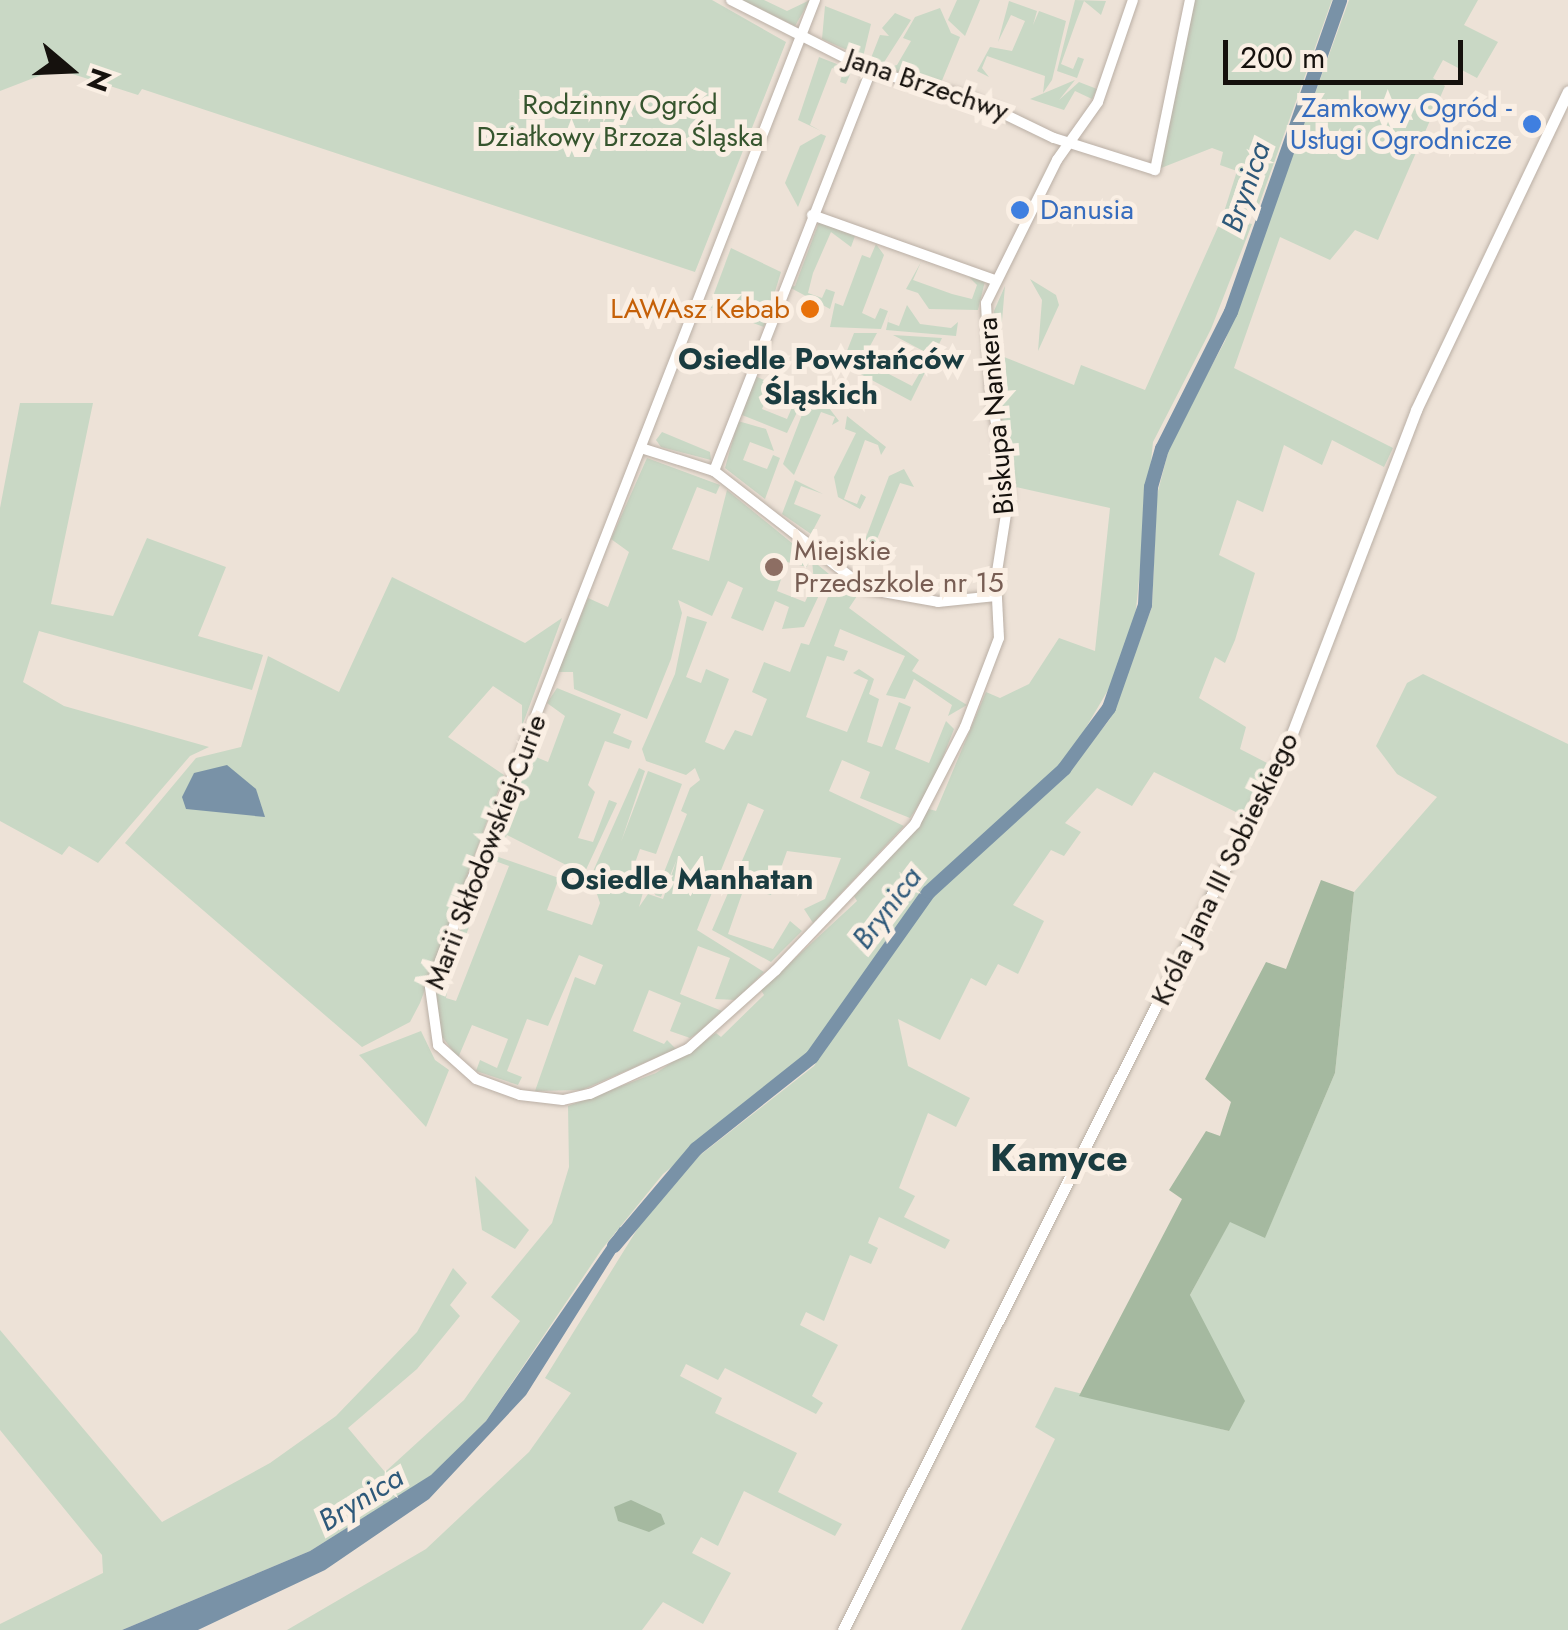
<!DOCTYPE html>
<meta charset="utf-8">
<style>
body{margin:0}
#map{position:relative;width:1568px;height:1630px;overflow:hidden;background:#ede2d7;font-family:Jost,sans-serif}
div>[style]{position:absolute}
.green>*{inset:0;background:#c9d8c5}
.forest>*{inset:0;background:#a5b9a0}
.water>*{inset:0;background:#7992a7}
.river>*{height:14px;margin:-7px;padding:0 7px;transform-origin:7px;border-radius:7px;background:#7992a7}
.roads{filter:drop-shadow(0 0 2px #baafa5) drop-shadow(0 0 2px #baafa5)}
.minor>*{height:10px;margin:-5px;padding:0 5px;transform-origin:5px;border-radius:5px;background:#fff}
.tertiary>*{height:11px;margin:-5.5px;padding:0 5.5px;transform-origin:5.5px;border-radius:5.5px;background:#fff}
.dots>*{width:28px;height:28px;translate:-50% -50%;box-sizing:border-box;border:5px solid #faefe4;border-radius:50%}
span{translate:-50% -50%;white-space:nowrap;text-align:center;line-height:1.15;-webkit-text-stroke:10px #faefe4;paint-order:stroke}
.street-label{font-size:28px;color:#15110d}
.park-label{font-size:28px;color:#36552e}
.shop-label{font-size:28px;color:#366cbe}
.right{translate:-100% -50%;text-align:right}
.left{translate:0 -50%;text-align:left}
.food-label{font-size:28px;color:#c56008}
.education-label{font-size:28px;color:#785e54}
.water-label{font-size:30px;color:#2e597a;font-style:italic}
.neighbourhood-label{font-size:30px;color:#1a3c40;font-weight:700}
.district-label{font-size:38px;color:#1a3c40;font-weight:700}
.north{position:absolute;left:20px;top:20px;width:100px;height:100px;-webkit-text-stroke:8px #faefe4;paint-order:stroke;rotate:109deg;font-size:28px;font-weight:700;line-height:40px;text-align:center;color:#15110d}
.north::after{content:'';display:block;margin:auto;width:35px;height:45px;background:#15110d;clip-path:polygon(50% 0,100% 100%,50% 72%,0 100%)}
.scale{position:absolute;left:1223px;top:40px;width:240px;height:45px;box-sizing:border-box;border:5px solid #15110d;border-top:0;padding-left:12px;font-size:30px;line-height:35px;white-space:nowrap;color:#15110d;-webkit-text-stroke:8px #faefe4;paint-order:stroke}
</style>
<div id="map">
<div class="green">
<i style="clip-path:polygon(0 0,712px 0,786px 42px,695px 272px,142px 89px,138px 95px,57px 69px,0 91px)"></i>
<i style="clip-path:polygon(741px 0,764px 0,787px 11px,810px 0,795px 26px)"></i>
<i style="clip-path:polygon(957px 0,980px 0,965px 36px,948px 20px)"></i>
<i style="clip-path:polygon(1075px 0,1106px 1px,1101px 15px,1084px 1px,1076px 22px,1061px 64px,1073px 69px,1078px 57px,1084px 59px,1077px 78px,1057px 71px)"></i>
<i style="clip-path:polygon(1192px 0,1332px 0,1255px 216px,1224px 212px,1237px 171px,1220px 165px,1223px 152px,1212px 148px,1161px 168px)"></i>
<i style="clip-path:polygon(1349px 0,1478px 0,1464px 25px,1498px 42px,1477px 78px,1443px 60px,1433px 78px,1445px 86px,1378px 240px,1355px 230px,1330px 260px,1280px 237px,1234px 368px,1393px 448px,1384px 467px,1332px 440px,1322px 465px,1284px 445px,1263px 512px,1237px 500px,1219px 555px,1255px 573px,1235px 640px,1225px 663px,1215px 657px,1199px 698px,1246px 727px,1240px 749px,1269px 764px,1242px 815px,1154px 772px,1132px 806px,1097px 788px,1065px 823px,1081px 832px,1064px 856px,1051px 850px,1013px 905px,1044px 921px,1018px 974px,998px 964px,986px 986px,971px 978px,940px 1040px,898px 1019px,908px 1066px,970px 1098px,956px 1127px,928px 1113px,899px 1188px,915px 1196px,904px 1217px,950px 1240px,945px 1249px,879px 1217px,868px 1243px,878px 1248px,871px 1264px,850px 1255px,824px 1321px,806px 1312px,800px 1325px,838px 1345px,812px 1396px,823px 1403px,816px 1414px,725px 1368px,718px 1380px,686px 1364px,680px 1376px,722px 1398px,715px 1413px,797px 1453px,778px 1492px,842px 1524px,835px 1536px,744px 1491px,718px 1546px,701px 1537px,692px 1553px,731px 1573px,703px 1624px,663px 1602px,642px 1630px,287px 1630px,426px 1549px,529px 1452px,571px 1393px,545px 1378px,651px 1207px,699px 1156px,814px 1066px,913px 914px,1066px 775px,1110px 719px,1152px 607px,1157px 495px,1171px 441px,1225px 341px)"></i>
<i style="clip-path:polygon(1009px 1px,1037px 11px,1033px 25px,1039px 11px,1066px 21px,1052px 80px,1043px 93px,1045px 76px,987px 56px,982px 68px,989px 77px,977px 71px,990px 47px,1012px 51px,1025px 21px,1011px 15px,998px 42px)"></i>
<i style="clip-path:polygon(825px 6px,871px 24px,863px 57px,822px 39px)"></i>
<i style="clip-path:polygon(940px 8px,951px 33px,960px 37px,941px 83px,893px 71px,889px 67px,897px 65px,911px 41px,903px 38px,915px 17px)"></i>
<i style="clip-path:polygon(895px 13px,911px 20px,881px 67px,871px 58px,880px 35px,889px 36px,882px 28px)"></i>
<i style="clip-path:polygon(819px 57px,852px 70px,846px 84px,840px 82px,843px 72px,832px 68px,810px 125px,821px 131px,798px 120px)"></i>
<i style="clip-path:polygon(1075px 80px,1059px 100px,1079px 82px,1097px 89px,1092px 99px,1075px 91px,1064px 110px,1030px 99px)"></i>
<i style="clip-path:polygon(821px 134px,826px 136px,798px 207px,785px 183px,800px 146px)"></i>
<i style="clip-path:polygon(1222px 218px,1252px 224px,1211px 329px,1153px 442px,1135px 619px,1124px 663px,1068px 758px,907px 911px,811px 1053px,663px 1174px,602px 1249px,486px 1421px,432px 1475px,310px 1551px,122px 1630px,0 1630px,0 1624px,103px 1573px,102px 1555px,0 1430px,0 1330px,162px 1522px,270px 1463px,336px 1416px,417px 1332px,453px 1268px,467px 1283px,450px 1305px,460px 1316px,417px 1369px,348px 1428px,385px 1472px,464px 1400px,520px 1321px,491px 1297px,552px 1223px,569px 1167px,568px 1106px,656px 1073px,716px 1033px,721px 1037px,764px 995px,761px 990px,857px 901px,854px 896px,929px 809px,936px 811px,986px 692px,1000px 698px,1029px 684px,1059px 638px,1095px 651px,1110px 508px,1016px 487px,996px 397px,994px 311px,1005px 286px,999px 355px,1074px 385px,1081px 365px,1145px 390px)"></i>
<i style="clip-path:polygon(819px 222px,855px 236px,851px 247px,831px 232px,813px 273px,808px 293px,822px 298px,826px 289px,835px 292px,830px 309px,789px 287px,795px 286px)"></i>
<i style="clip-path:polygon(876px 244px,884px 255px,862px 313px,875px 319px,880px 308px,888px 311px,881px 329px,830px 327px,835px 303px,843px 306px,862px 255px,870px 258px)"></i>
<i style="clip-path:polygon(731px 248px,781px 272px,764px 327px,709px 307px)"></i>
<i style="clip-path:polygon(921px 262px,913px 280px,952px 294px,972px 299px,977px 285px,969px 277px,985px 281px,978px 310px,929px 309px,918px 293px,906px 289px)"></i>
<i style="clip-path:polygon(1030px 279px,1056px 295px,1059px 305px,1038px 351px,1042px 300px)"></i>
<i style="clip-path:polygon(907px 305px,920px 324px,951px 328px,958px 322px,956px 336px,886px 330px,890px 312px,888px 322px,899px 326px)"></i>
<i style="clip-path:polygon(854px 333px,877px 333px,870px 346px,888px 355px,887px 373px,912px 386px,919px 374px,900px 363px,902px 358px,921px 369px,929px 354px,893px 335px,942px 338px,911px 401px,836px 361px,843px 361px)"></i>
<i style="clip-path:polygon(755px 376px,798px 395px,794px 400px,770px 391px,762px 409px,787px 419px,793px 405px,799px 408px,787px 433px,742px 415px)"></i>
<i style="clip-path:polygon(808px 399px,829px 408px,839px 421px,832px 425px,835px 417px,821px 412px,794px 475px,783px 464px)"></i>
<i style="clip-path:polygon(20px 403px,93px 403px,51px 604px,113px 616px,147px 538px,226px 567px,198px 636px,263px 655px,252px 690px,39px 631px,23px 682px,64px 706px,209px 747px,190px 756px,98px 863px,69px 846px,62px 855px,0 821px,0 508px)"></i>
<i style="clip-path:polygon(847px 416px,886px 447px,881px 455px,878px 445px,865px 440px,844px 499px,857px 504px,861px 494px,866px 497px,860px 509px,838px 497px,834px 477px,856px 433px,845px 429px)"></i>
<i style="clip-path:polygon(738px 421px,766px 429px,774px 451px,750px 442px,743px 460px,767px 469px,773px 455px,780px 458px,765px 499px,725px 468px)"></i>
<i style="clip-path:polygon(662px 432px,710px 452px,711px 460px,661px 447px,656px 440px)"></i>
<i style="clip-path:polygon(647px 458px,720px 485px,716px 494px,697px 487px,672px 549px,709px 561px,727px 490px,809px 557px,807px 567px,787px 562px,777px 591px,805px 602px,814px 583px,812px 560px,829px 574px,804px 627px,782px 629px,789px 607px,775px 601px,763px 631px,731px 618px,743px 588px,728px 581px,712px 616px,678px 600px,682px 613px,671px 659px,647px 719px,574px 689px,573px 672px,558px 672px,588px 598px,608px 607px,629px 552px,611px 539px)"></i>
<i style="clip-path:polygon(904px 469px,914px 487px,900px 483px,875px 544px,865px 540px,889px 476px)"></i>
<i style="clip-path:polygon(795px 480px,823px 494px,801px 486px,794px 504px,821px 515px,811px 534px,782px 514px)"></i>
<i style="clip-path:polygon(392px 577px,525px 643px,562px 618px,522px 726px,522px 705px,493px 686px,448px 737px,504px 775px,420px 1003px,410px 1022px,362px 1047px,125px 843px,196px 758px,241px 747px,268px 656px,339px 692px)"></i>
<i style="clip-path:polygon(835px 579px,859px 593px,849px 608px,919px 660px,912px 671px,967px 705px,948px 716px,952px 705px,914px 679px,905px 699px,886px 695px,905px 656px,840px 629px,834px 646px,848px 651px,844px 661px,827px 656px,806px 717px,847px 732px,868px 680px,853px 673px,859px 669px,874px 679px,869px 694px,879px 699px,867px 742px,882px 747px,899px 702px,911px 707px,895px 749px,929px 763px,946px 721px,954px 729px,932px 785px,910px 818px,860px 798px,870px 772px,842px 760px,829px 791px,904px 826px,813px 923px,804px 909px,825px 899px,841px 858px,787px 851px,771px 895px,744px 888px,728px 934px,773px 949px,790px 921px,802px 931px,771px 962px,712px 930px,764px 810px,748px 803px,697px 930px,764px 972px,736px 1000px,715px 999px,730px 958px,698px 946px,680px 994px,722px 1011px,704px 1029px,690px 1038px,670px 1031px,681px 1003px,649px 990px,633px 1031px,664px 1044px,667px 1040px,676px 1049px,582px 1090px,535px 1091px,575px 977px,595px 985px,603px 965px,579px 955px,548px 1026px,527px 1019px,507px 1071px,522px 1077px,518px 1085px,476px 1071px,480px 1060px,497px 1068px,508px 1039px,472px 1025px,458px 1058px,441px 1035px,436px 993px,447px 992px,446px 998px,456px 1001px,509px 866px,495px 861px,449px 978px,441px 976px,490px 854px,559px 878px,547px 910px,592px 925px,600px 903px,591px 876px,639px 768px,645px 771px,621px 842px,648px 771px,682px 784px,656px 854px,640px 849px,627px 885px,641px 890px,651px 863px,639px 907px,648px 894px,663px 899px,677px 859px,661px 897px,655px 895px,687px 814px,681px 811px,690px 788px,700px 780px,695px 768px,686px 775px,646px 761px,642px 749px,675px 674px,687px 616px,707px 622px,686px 677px,701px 683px,706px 669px,729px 679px,705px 742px,724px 750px,735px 730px,752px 736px,767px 699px,752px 692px,764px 662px,790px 672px,801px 643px,809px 645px)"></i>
<i style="clip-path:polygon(1423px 674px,1568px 744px,1568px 1630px,961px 1630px,1055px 1439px,1035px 1427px,1055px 1387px,1229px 1431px,1190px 1295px,1230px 1221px,1265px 1237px,1335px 1073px,1354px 892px,1437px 797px,1397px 774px,1376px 746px,1407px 683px)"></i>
<i style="clip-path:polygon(557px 688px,621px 714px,613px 733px,632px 741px,629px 749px,605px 741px,588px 785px,595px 792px,578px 838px,593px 842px,609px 800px,617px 803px,584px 874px,507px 835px,502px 845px,497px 842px,526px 753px,548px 762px,565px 716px,547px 703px)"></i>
<i style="clip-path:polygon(421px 1031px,435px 1060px,449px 1070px,426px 1127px,359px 1055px)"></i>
<i style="clip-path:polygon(475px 1176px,529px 1230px,515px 1249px,482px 1230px)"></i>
</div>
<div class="forest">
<i style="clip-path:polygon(1321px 880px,1354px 892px,1335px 1073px,1265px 1238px,1230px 1222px,1190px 1295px,1245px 1401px,1229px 1431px,1079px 1396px,1182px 1199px,1169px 1190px,1206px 1131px,1220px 1136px,1231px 1102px,1205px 1079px,1266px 962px,1286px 969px)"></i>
<i style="clip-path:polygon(631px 1500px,661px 1514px,665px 1524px,649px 1532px,618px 1521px,614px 1507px)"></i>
</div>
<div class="water">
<i style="clip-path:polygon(227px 765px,256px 789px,265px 817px,186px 809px,182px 797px,194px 773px)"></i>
<i style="clip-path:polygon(620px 1227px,628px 1233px,526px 1395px,429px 1499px,325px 1570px,198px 1630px,122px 1630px,310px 1551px,431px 1475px,486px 1421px)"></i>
</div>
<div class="river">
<i style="left:614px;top:1246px;width:127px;rotate:-49.8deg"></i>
<i style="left:696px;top:1149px;width:148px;rotate:-38.4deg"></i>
<i style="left:812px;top:1057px;width:202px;rotate:-54.7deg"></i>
<i style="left:929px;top:892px;width:183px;rotate:-42.3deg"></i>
<i style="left:1064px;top:769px;width:76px;rotate:-53.6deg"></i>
<i style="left:1109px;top:708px;width:109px;rotate:-70.7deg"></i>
<i style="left:1145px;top:605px;width:118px;rotate:-87.1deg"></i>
<i style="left:1151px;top:487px;width:40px;rotate:-74deg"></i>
<i style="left:1162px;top:449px;width:153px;rotate:-63.3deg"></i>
<i style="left:1231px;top:312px;width:330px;rotate:-70.7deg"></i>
</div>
<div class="roads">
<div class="minor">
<i style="left:731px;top:0;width:157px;rotate:26.9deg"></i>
<i style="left:871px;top:71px;width:101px;rotate:14.9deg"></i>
<i style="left:969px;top:97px;width:94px;rotate:25.8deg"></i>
<i style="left:1054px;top:138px;width:106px;rotate:17.6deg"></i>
<i style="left:1155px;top:170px;width:174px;rotate:-78.4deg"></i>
<i style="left:815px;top:0;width:1059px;rotate:111.31deg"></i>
<i style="left:430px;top:987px;width:59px;rotate:82.1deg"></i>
<i style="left:438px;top:1045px;width:51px;rotate:41.8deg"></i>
<i style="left:476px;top:1079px;width:47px;rotate:20deg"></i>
<i style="left:520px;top:1095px;width:43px;rotate:6.6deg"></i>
<i style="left:563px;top:1100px;width:28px;rotate:-13deg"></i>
<i style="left:590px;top:1094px;width:108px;rotate:-24.7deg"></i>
<i style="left:688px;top:1049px;width:118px;rotate:-41.9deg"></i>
<i style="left:776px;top:970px;width:202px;rotate:-46.4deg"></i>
<i style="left:915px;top:824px;width:109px;rotate:-62.7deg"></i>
<i style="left:965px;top:727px;width:95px;rotate:-69.1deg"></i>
<i style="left:999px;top:638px;width:60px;rotate:-92.9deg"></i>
<i style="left:996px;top:578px;width:84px;rotate:-81.1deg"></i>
<i style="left:1009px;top:495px;width:101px;rotate:-100.3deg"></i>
<i style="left:991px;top:396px;width:93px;rotate:-93.1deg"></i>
<i style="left:986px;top:303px;width:160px;rotate:-63.6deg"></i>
<i style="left:1057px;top:160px;width:71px;rotate:-54.7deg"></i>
<i style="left:1098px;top:102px;width:108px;rotate:-71.1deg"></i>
<i style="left:812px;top:215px;width:194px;rotate:19.6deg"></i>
<i style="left:641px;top:448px;width:77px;rotate:17.5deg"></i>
<i style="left:714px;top:471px;width:192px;rotate:37.8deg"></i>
<i style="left:866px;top:589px;width:73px;rotate:10.2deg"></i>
<i style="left:938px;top:602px;width:58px;rotate:-5.9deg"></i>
<i style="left:714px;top:471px;width:430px;rotate:-68.6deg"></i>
</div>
<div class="tertiary">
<i style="left:843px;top:1630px;width:1000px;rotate:-63.38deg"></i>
<i style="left:1291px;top:736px;width:349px;rotate:-69deg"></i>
<i style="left:1416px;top:410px;width:353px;rotate:-64.5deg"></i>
</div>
</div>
<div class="dots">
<i style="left:1532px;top:124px;background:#3f7fe0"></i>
<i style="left:1020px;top:210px;background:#3f7fe0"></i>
<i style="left:810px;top:309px;background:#e8710a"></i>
<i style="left:774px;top:567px;background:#8d6e63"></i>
</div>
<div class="street-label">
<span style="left:927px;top:85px;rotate:19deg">Jana Brzechwy</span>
<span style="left:996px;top:416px;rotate:-95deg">Biskupa Nankera</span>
<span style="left:486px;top:852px;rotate:-69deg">Marii Skłodowskiej-Curie</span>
<span style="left:1225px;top:869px;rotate:-64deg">Króla Jana III Sobieskiego</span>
</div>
<div class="park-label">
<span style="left:620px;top:121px">Rodzinny Ogród<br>Działkowy Brzoza Śląska</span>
</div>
<div class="shop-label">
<span class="right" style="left:1512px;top:124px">Zamkowy Ogród -<br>Usługi Ogrodnicze</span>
<span class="left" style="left:1040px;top:210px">Danusia</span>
</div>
<div class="food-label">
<span class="right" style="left:790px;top:309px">LAWAsz Kebab</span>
</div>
<div class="education-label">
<span class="left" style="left:794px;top:567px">Miejskie<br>Przedszkole nr 15</span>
</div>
<div class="water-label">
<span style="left:1246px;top:187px;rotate:-71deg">Brynica</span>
<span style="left:887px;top:908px;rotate:-53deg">Brynica</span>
<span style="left:361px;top:1499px;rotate:-32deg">Brynica</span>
</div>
<div class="neighbourhood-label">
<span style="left:821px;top:376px">Osiedle Powstańców<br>Śląskich</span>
<span style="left:687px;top:879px">Osiedle Manhatan</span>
</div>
<div class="district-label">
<span style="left:1059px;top:1158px">Kamyce</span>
</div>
<div class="north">N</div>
<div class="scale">200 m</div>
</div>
